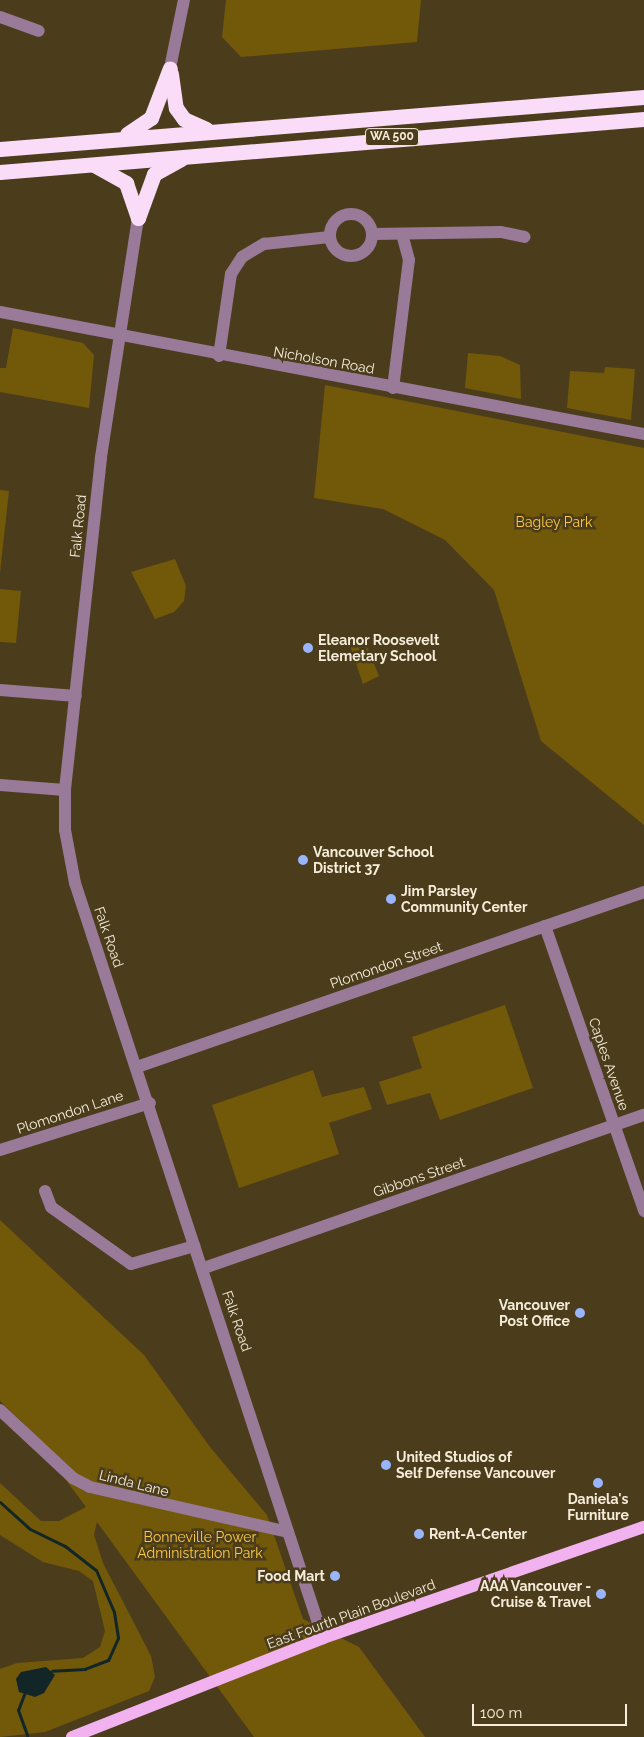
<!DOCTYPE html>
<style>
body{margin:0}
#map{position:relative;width:644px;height:1737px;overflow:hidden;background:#4b3d1c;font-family:Raleway,sans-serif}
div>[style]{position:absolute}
.green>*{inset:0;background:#725809}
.water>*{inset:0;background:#122628}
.stream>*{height:3px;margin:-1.5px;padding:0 1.5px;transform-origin:1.5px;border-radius:1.5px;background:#122628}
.minor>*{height:12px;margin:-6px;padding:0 6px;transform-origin:6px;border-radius:6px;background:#997a98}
.minor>.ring{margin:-6px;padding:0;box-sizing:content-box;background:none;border:12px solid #997a98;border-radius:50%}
.major>*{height:12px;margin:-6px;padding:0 6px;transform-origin:6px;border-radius:6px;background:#f2b2f0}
.highway>*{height:15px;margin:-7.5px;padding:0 7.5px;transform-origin:7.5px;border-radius:7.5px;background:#fadbf8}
.dots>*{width:14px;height:14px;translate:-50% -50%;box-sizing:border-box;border:2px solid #4b3d1c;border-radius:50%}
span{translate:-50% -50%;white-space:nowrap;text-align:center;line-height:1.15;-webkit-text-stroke:5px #4b3d1c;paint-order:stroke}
.shield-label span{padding:1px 4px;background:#4b3d1c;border:1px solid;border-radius:4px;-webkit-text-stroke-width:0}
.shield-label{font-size:12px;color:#f5edda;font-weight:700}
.street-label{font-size:14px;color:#f5edda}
.park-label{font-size:14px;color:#fdca3e}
.poi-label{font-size:14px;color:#f5edda;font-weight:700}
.left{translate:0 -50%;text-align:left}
.right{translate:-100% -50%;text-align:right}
.scale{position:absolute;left:472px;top:1704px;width:155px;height:22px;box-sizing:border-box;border:2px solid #f5edda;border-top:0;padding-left:6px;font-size:15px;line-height:18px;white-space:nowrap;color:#f5edda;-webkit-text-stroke:4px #4b3d1c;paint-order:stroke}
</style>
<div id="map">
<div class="green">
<i style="clip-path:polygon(226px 0,421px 0,417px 42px,241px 57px,222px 37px)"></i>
<i style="clip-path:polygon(13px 328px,83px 343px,94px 355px,89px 408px,0 392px,0 368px,6px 368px)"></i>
<i style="clip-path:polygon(468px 353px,500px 356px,520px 365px,521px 399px,465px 388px)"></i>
<i style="clip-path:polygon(605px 367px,635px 369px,631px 420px,567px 408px,570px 371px,604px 373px)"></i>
<i style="clip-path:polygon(325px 385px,644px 448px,644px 825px,541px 741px,494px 590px,445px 540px,383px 509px,314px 498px)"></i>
<i style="clip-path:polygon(0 490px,9px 491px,0 573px)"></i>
<i style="clip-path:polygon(175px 559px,186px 586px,184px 601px,174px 612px,155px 619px,131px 572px)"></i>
<i style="clip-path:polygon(0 589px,21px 591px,16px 643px,0 642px)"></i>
<i style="clip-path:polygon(362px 635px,379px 676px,363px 684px,348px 640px)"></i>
<i style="clip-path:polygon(505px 1005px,533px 1088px,440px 1120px,430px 1093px,387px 1105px,379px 1082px,422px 1068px,412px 1037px)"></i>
<i style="clip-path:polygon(313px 1070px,322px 1097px,364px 1087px,372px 1109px,329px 1123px,339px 1154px,239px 1188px,212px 1105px)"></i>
<i style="clip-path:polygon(0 1220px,144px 1355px,210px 1447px,267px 1515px,303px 1619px,359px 1647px,425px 1737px,254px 1737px,97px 1522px,94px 1535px,103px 1563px,151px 1656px,155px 1677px,149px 1691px,45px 1732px,0 1737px,0 1669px,17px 1663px,83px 1658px,100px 1647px,105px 1631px,93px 1581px,79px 1571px,43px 1562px,0 1535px,0 1483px,41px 1521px,59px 1521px,86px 1507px,25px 1425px,0 1401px)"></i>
</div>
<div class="water">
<i style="clip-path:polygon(46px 1667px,55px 1675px,44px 1693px,35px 1697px,19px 1692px,16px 1679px,21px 1672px)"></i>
</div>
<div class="stream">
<i style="left:0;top:1502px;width:40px;rotate:42deg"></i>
<i style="left:30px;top:1529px;width:39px;rotate:26deg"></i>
<i style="left:65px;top:1546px;width:39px;rotate:38deg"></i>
<i style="left:96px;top:1570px;width:46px;rotate:66.8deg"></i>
<i style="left:114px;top:1612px;width:26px;rotate:81deg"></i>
<i style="left:118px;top:1638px;width:24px;rotate:114deg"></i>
<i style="left:108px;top:1660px;width:25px;rotate:159deg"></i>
<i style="left:85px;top:1669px;width:33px;rotate:177deg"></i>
<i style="left:25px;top:1692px;width:19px;rotate:111deg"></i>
<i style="left:18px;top:1710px;width:27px;rotate:70deg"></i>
</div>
<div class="minor">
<i style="left:0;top:17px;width:41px;rotate:19.7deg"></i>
<i style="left:170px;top:68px;width:69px;rotate:-78.4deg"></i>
<i class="ring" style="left:330px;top:214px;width:30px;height:30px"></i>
<i style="left:138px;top:218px;width:243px;rotate:98.8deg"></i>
<i style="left:101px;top:458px;width:334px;rotate:96.2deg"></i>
<i style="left:65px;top:790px;width:40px;rotate:90deg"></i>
<i style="left:65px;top:830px;width:54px;rotate:79.3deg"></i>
<i style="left:75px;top:883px;width:795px;rotate:71.82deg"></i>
<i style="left:373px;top:234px;width:128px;rotate:-0.9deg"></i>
<i style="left:501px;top:232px;width:24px;rotate:12deg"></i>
<i style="left:0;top:312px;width:655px;rotate:10.73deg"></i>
<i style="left:219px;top:356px;width:83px;rotate:-81.7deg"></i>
<i style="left:231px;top:274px;width:20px;rotate:-57deg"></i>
<i style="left:242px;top:257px;width:26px;rotate:-31deg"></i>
<i style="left:264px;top:244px;width:66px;rotate:-6.1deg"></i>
<i style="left:393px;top:388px;width:129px;rotate:-82.9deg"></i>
<i style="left:409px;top:260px;width:27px;rotate:-105deg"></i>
<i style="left:0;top:690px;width:76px;rotate:4.5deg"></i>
<i style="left:0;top:785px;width:65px;rotate:4.4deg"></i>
<i style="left:545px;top:926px;width:302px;rotate:70.8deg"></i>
<i style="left:137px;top:1067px;width:536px;rotate:-19.04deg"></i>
<i style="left:0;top:1150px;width:157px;rotate:-17.4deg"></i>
<i style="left:45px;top:1191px;width:17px;rotate:69deg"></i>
<i style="left:51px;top:1207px;width:98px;rotate:35.5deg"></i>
<i style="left:131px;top:1264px;width:66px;rotate:-15.9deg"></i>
<i style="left:204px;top:1268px;width:466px;rotate:-19.2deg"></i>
<i style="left:0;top:1410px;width:100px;rotate:43deg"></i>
<i style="left:73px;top:1478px;width:19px;rotate:28deg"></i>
<i style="left:90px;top:1487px;width:203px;rotate:12.8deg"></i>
</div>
<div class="major">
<i style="left:72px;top:1737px;width:270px;rotate:-21.5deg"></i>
<i style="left:323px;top:1638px;width:340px;rotate:-19.1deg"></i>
</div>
<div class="highway">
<i style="left:171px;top:74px;width:34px;rotate:82deg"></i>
<i style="left:176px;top:108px;width:14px;rotate:54deg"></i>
<i style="left:184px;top:119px;width:24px;rotate:24deg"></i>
<i style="left:127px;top:134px;width:29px;rotate:-34deg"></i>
<i style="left:151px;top:118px;width:53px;rotate:-69.2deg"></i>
<i style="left:0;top:149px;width:646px;rotate:-4.62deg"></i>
<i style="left:94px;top:165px;width:37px;rotate:29deg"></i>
<i style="left:126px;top:183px;width:37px;rotate:71deg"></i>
<i style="left:0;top:172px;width:646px;rotate:-4.7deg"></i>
<i style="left:138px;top:218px;width:47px;rotate:-70deg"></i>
<i style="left:154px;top:174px;width:31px;rotate:-29deg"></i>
</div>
<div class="dots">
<i style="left:308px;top:648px;background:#99b5fd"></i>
<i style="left:303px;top:860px;background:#99b5fd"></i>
<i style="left:391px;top:899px;background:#99b5fd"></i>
<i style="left:580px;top:1313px;background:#99b5fd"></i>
<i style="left:386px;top:1465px;background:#99b5fd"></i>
<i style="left:598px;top:1483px;background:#99b5fd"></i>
<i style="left:419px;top:1534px;background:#99b5fd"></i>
<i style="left:335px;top:1576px;background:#99b5fd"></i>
<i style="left:601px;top:1594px;background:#99b5fd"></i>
</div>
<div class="shield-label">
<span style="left:392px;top:137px">WA 500</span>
</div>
<div class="street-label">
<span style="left:324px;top:360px;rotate:10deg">Nicholson Road</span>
<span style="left:78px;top:526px;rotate:-84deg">Falk Road</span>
<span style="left:109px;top:937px;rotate:71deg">Falk Road</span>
<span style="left:386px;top:965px;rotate:-19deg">Plomondon Street</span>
<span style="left:609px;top:1064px;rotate:71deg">Caples Avenue</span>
<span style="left:70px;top:1112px;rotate:-18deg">Plomondon Lane</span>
<span style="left:419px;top:1177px;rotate:-19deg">Gibbons Street</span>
<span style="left:237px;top:1321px;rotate:71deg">Falk Road</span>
<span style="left:134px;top:1483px;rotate:14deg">Linda Lane</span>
<span style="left:351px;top:1614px;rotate:-20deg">East Fourth Plain Boulevard</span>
</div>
<div class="park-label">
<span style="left:554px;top:522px">Bagley Park</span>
<span style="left:200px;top:1545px">Bonneville Power<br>Administration Park</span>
</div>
<div class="poi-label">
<span class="left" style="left:318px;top:648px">Eleanor Roosevelt<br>Elemetary School</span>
<span class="left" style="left:313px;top:860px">Vancouver School<br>District 37</span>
<span class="left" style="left:401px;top:899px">Jim Parsley<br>Community Center</span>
<span class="right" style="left:570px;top:1313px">Vancouver<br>Post Office</span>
<span class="left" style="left:396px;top:1465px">United Studios of<br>Self Defense Vancouver</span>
<span style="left:598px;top:1507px">Daniela's<br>Furniture</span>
<span class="left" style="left:429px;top:1534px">Rent-A-Center</span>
<span class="right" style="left:325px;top:1576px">Food Mart</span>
<span class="right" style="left:591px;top:1594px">AAA Vancouver -<br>Cruise &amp; Travel</span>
</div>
<div class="scale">100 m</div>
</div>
